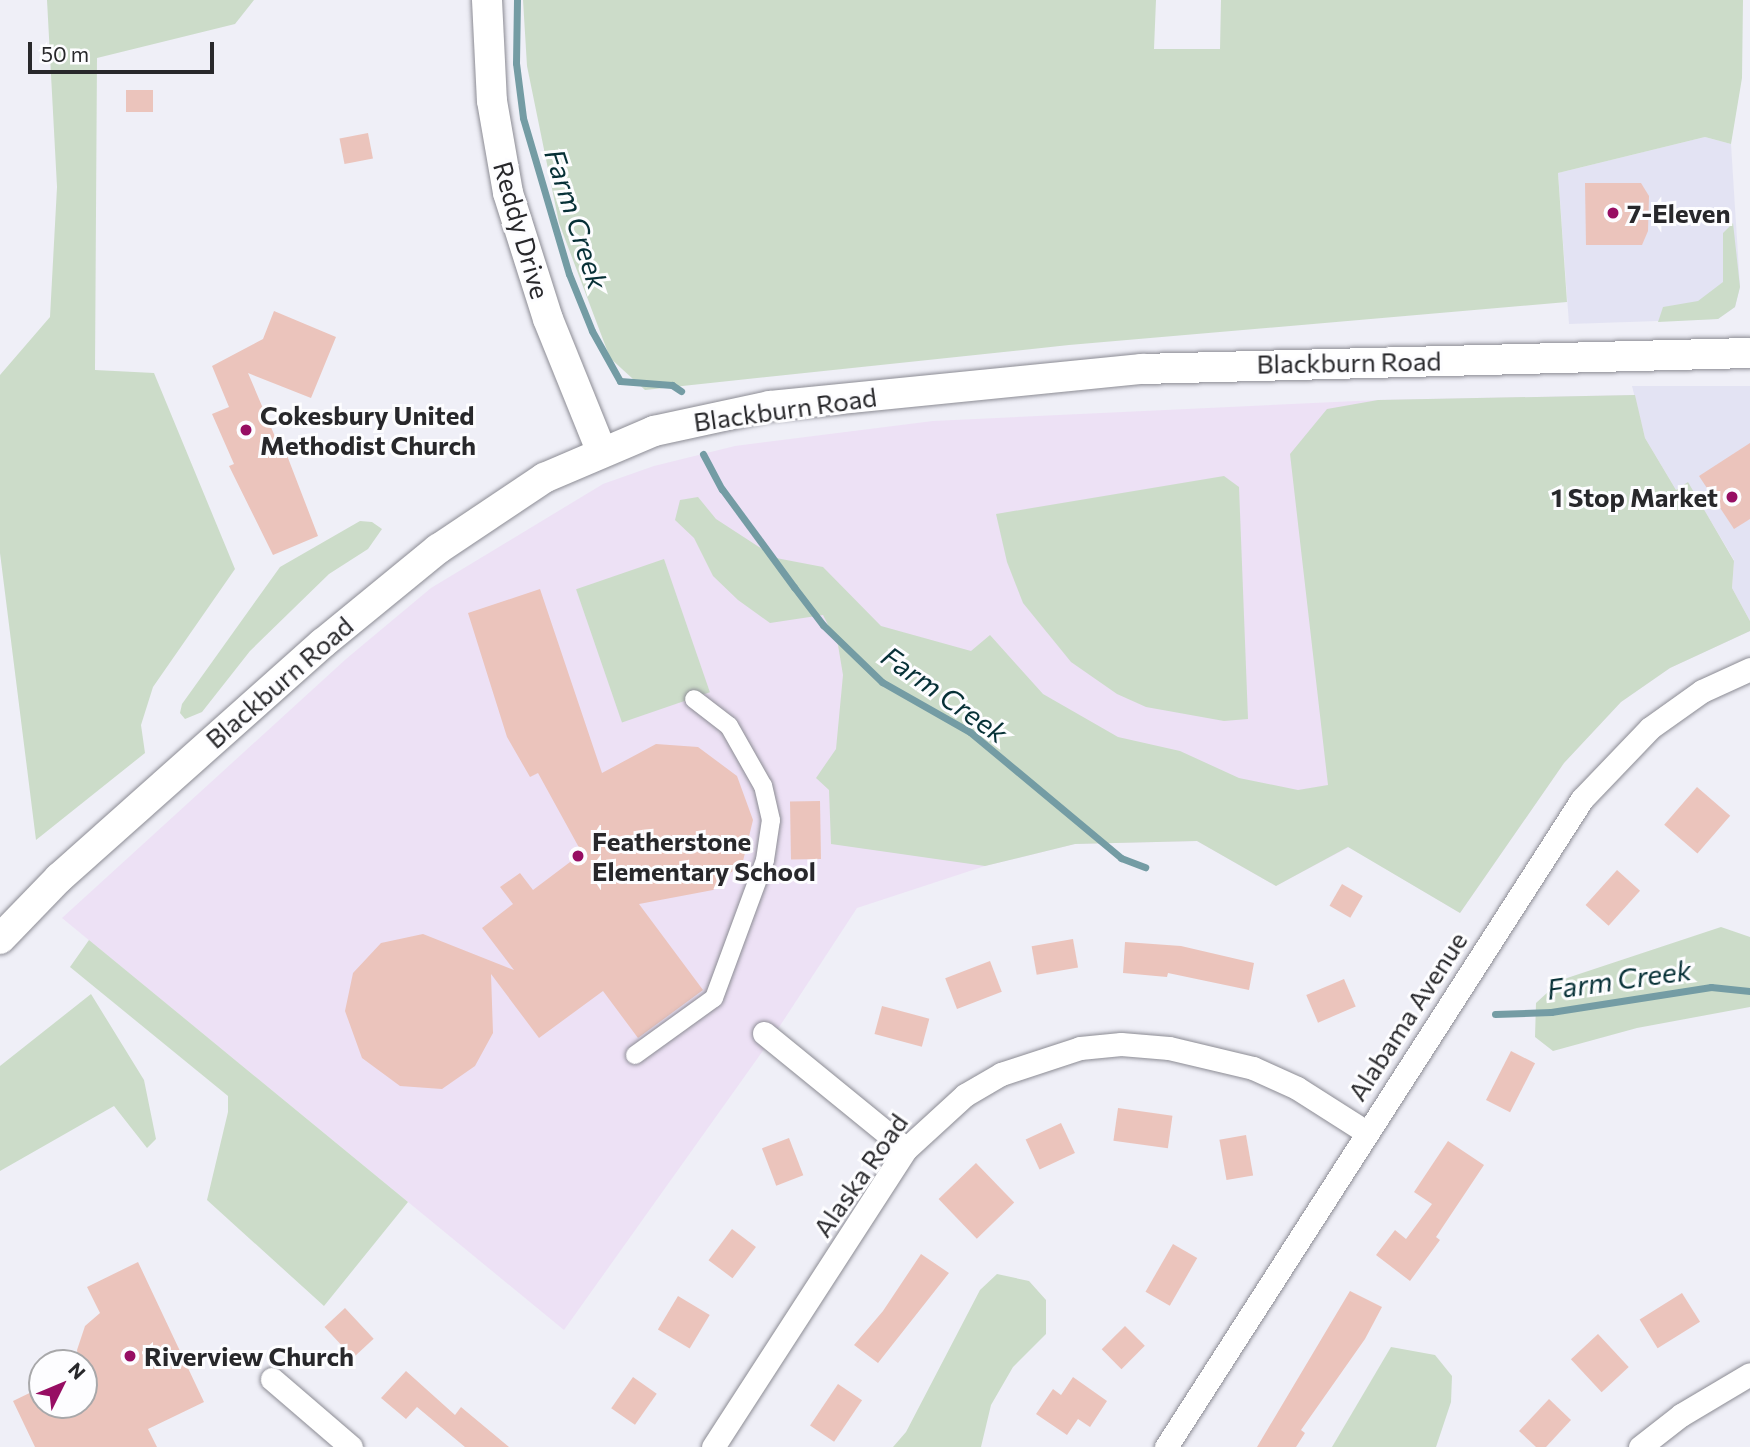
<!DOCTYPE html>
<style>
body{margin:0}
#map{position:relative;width:1750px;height:1447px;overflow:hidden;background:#efeff7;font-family:Commissioner,sans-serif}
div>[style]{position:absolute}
.built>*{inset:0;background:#e3e3f3}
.education>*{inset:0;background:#ede1f5}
.green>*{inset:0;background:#ccdcc9;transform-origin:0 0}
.stream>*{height:7px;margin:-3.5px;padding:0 3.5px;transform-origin:3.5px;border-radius:3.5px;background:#749ca4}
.building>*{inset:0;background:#ebc4bc;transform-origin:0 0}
.roads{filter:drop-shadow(0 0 2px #8c8c94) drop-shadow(0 0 2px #8c8c94)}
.pedestrian>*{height:18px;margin:-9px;padding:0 9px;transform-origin:9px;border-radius:9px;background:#fff}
.minor>*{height:23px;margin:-11.5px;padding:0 11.5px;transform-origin:11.5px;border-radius:11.5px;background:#fff}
.tertiary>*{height:30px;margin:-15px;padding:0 15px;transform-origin:15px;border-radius:15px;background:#fff}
.dots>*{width:19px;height:19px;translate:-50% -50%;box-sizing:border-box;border:4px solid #fdfdff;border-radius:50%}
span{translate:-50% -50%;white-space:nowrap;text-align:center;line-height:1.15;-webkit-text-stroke:6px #fdfdff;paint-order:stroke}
.poi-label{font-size:26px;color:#28282b;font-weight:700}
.left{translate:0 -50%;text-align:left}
.right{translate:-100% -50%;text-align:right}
.street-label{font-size:26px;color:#28282b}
.water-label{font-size:28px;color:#063036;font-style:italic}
.north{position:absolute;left:28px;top:1349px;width:70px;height:70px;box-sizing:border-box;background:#fdfdff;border:2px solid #a8a8aa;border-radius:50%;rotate:47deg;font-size:19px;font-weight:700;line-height:28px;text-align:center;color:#28282b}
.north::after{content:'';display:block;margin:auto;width:24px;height:32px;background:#970e63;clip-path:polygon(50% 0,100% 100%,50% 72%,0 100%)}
.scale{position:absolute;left:28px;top:42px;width:186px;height:32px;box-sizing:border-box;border:4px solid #28282b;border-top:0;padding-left:9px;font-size:21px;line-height:24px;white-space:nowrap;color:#28282b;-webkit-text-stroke:5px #fdfdff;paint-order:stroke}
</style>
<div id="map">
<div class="built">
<i style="clip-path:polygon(1705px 137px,1731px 144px,1740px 287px,1735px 307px,1718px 319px,1569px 324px,1558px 173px)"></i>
<i style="clip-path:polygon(1632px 386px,1750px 386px,1750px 621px,1732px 588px,1734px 560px,1688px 483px,1676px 490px,1645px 438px)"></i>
</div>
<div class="education">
<i style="clip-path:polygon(1635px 395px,1645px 438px,1676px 490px,1688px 482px,1734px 561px,1732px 588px,1750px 621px,1750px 631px,1670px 668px,1621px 702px,1564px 763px,1460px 913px,1349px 847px,1276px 886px,1197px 841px,1075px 844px,985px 866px,857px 908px,772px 1038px,564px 1330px,62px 918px,346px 659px,431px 588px,603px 484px,654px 466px,735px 446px,933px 421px,1378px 400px)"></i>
</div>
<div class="green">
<i style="clip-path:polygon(47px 0,254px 0,235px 24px,97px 58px,95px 370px,154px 373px,235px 569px,153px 687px,141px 725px,145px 753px,36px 840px,0 553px,0 375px,50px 317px,57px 187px)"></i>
<i style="clip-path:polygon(523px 0,1156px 0,1154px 49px,1220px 49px,1221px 0,1743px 0,1742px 78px,1731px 144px,1705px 137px,1558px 173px,1567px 302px,1069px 345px,645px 390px,610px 358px,559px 223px,527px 66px)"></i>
<i style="clip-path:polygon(1733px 223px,1740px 287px,1735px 307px,1718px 319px,1658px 322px,1663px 307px,1698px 301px,1723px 282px,1723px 233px)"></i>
<i style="clip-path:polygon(1635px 395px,1645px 438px,1676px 490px,1688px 482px,1734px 561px,1732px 588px,1750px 621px,1750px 631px,1670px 668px,1621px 702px,1564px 763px,1460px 913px,1348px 847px,1276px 886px,1197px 841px,1075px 844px,985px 866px,831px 844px,829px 790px,816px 778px,836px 749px,843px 675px,838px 645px,823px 615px,770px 623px,738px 600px,713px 576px,694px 538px,675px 520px,680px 500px,698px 497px,716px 519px,776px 558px,823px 567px,881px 626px,971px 651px,990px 635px,1043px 694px,1118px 737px,1180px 751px,1239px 778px,1298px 790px,1328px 785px,1290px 454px,1327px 409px,1378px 400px)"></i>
<i style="clip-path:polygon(1224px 476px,1239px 487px,1248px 719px,1224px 721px,1146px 707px,1117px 694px,1071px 662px,1023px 603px,1007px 562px,996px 514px)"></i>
<i style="clip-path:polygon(360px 521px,372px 522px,382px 529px,368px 549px,329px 574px,250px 651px,202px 712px,185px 719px,180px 713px,182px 704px,280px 567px)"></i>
<i style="left:664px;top:559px;width:141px;height:93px;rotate:71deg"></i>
<i style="clip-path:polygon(1721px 927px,1750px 937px,1750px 1007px,1637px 1028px,1553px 1051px,1535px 1037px,1536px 1003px,1561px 980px)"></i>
<i style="clip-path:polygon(89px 940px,408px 1202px,324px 1306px,207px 1200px,228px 1112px,228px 1096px,70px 967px)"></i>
<i style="clip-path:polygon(91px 994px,144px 1080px,156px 1139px,147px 1148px,114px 1106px,0 1171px,0 1066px)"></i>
<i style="clip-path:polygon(997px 1274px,1029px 1281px,1046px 1300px,1046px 1334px,1013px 1367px,991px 1405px,981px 1447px,893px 1447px,906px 1432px,980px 1290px)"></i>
<i style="clip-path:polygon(1391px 1347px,1435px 1355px,1452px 1376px,1451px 1402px,1436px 1447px,1332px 1447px)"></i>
</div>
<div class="stream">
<i style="left:517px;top:0;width:63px;rotate:90.9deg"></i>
<i style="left:516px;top:63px;width:55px;rotate:82.7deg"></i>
<i style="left:523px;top:118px;width:163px;rotate:73.6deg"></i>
<i style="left:569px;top:274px;width:61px;rotate:68deg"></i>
<i style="left:592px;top:331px;width:57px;rotate:60.8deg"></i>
<i style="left:620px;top:381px;width:52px;rotate:4.4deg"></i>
<i style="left:672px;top:385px;width:11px;rotate:34deg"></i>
<i style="left:703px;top:454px;width:40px;rotate:62deg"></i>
<i style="left:722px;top:489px;width:122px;rotate:53.7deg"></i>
<i style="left:794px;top:587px;width:48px;rotate:52.7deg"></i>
<i style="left:823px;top:625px;width:82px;rotate:44deg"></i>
<i style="left:882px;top:682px;width:101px;rotate:29.6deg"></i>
<i style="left:970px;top:732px;width:197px;rotate:39.8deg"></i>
<i style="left:1121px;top:858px;width:26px;rotate:21deg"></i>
<i style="left:1495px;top:1014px;width:56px;rotate:-2deg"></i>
<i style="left:1551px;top:1012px;width:162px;rotate:-8.9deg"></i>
<i style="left:1711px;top:987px;width:39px;rotate:6deg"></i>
</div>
<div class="building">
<i style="left:126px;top:90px;width:27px;height:22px"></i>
<i style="left:368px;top:133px;width:26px;height:29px;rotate:79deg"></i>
<i style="clip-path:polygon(1585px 183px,1641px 183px,1649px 196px,1648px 231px,1642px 245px,1586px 245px)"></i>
<i style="clip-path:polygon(274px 311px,336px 337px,311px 398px,248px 373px,279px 446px,283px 445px,318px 536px,273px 555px,229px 466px,234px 464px,212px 414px,229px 407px,212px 366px,263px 339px)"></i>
<i style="clip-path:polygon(1750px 443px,1750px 519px,1734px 529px,1699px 476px)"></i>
<i style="clip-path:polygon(540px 589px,602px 773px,656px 744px,698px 747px,737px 776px,753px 820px,743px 861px,713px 890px,639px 904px,703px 990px,638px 1038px,603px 991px,539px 1038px,491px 974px,493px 1033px,475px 1066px,442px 1089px,400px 1086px,362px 1058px,345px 1011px,353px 973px,381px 943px,423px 934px,514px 970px,482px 928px,513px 904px,500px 887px,520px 873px,533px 890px,582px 853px,538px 773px,530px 777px,507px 737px,468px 613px)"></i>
<i style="left:1697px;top:787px;width:44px;height:50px;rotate:41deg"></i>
<i style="left:820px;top:801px;width:58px;height:30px;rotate:89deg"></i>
<i style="left:1617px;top:870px;width:31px;height:47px;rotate:42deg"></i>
<i style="left:1342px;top:884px;width:24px;height:25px;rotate:30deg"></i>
<i style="left:1073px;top:939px;width:29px;height:42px;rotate:80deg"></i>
<i style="clip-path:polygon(1125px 942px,1181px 946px,1254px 963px,1249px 990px,1168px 973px,1167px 977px,1123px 973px)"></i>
<i style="left:990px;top:961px;width:33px;height:48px;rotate:69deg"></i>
<i style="left:1344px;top:979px;width:30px;height:41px;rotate:67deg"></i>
<i style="left:882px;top:1006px;width:49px;height:29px;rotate:15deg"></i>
<i style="left:1511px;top:1051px;width:27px;height:55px;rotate:27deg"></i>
<i style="left:1118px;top:1108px;width:55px;height:33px;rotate:8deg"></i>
<i style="left:1061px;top:1123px;width:33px;height:39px;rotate:65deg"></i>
<i style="left:1246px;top:1135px;width:41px;height:27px;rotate:80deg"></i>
<i style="left:789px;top:1138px;width:40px;height:29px;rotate:69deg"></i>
<i style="clip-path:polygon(1448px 1141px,1484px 1165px,1436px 1237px,1440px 1240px,1410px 1281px,1376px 1255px,1395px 1230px,1406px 1239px,1432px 1204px,1414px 1192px)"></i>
<i style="left:976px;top:1163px;width:55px;height:52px;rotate:46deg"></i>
<i style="left:732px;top:1229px;width:30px;height:39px;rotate:37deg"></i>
<i style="left:1173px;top:1244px;width:28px;height:55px;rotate:30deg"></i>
<i style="clip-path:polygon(921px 1254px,949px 1273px,878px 1363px,854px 1345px,883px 1311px)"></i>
<i style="clip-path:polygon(138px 1262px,204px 1402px,148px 1429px,157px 1447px,35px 1447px,13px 1401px,42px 1387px,42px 1405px,84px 1405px,84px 1363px,79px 1363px,77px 1350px,85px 1326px,100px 1313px,87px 1287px)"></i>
<i style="clip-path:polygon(1350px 1291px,1382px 1307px,1365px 1339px,1301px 1430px,1305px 1433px,1296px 1447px,1257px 1447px)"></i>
<i style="left:1682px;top:1293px;width:34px;height:50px;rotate:58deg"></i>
<i style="left:678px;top:1296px;width:37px;height:39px;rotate:31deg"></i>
<i style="left:345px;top:1308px;width:42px;height:28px;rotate:47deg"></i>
<i style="left:1125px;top:1326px;width:28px;height:33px;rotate:45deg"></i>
<i style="left:1598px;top:1334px;width:45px;height:37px;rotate:47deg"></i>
<i style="clip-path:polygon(406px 1371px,455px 1415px,461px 1407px,509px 1447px,465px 1447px,417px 1407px,406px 1419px,381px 1398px)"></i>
<i style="left:633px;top:1377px;width:29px;height:38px;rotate:35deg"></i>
<i style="clip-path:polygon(1073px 1377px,1107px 1401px,1090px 1427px,1078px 1419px,1067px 1435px,1036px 1414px,1053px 1389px,1061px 1395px)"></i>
<i style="left:838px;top:1384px;width:29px;height:50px;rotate:34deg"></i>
<i style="clip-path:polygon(1549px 1399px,1571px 1420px,1546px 1447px,1536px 1447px,1519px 1431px)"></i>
</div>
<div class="roads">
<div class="pedestrian">
<i style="left:635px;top:1055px;width:97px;rotate:-35.8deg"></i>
<i style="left:714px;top:998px;width:147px;rotate:-69.7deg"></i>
<i style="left:765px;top:860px;width:40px;rotate:-81.5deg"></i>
<i style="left:771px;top:820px;width:35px;rotate:-103deg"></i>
<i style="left:763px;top:786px;width:69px;rotate:-119.5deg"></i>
<i style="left:729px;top:726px;width:44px;rotate:-142.4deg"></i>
</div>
<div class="minor">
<i style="left:764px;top:1033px;width:183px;rotate:39.2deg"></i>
<i style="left:272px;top:1379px;width:104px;rotate:40.7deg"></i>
<i style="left:713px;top:1447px;width:355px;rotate:-57.1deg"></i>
<i style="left:906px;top:1149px;width:80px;rotate:-42.5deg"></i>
<i style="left:965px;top:1095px;width:42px;rotate:-30.3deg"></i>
<i style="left:1001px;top:1074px;width:83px;rotate:-18.2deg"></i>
<i style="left:1080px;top:1048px;width:41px;rotate:-5.6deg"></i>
<i style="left:1121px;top:1044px;width:48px;rotate:4.8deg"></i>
<i style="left:1169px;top:1048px;width:86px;rotate:13.4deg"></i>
<i style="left:1253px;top:1068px;width:48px;rotate:24.4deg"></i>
<i style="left:1297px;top:1088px;width:82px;rotate:32.5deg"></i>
<i style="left:1166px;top:1447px;width:770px;rotate:-57.3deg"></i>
<i style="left:1582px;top:799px;width:98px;rotate:-46.2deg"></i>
<i style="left:1650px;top:728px;width:64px;rotate:-35.4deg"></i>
<i style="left:1702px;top:691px;width:53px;rotate:-24.6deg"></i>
<i style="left:1640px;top:1447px;width:52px;rotate:-38deg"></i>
<i style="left:1681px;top:1415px;width:80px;rotate:-30.7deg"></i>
</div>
<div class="tertiary">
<i style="left:487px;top:0;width:101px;rotate:87.2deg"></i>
<i style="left:492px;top:101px;width:93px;rotate:80.1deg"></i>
<i style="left:508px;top:193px;width:132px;rotate:72.4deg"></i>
<i style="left:548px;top:319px;width:141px;rotate:68deg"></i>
<i style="left:0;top:939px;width:85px;rotate:-46deg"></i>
<i style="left:59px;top:878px;width:353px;rotate:-41.7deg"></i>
<i style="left:323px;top:643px;width:149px;rotate:-39.3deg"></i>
<i style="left:438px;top:549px;width:128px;rotate:-33.8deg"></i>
<i style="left:544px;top:478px;width:120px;rotate:-23.1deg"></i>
<i style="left:654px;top:431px;width:119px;rotate:-12.2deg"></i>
<i style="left:770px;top:406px;width:374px;rotate:-5.7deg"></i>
<i style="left:1142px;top:369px;width:608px;rotate:-1.51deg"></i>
</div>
</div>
<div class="dots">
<i style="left:1613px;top:213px;background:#970e63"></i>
<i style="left:246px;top:430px;background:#970e63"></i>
<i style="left:1732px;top:497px;background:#970e63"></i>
<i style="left:578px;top:856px;background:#970e63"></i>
<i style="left:130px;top:1356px;background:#970e63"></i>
</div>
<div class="poi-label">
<span class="left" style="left:1627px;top:213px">7-Eleven</span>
<span class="left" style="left:260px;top:430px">Cokesbury United<br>Methodist Church</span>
<span class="right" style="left:1718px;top:497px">1 Stop Market</span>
<span class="left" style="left:592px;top:856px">Featherstone<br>Elementary School</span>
<span class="left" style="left:144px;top:1356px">Riverview Church</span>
</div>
<div class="street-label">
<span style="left:522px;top:230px;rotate:74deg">Reddy Drive</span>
<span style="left:1349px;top:362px;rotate:-1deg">Blackburn Road</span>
<span style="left:785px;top:409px;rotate:-8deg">Blackburn Road</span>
<span style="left:279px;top:682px;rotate:-41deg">Blackburn Road</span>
<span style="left:1407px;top:1016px;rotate:-57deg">Alabama Avenue</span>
<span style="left:860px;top:1175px;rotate:-55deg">Alaska Road</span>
</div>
<div class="water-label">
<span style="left:577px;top:219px;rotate:72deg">Farm Creek</span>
<span style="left:945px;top:694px;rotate:35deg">Farm Creek</span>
<span style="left:1619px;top:979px;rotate:-8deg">Farm Creek</span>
</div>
<div class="north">N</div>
<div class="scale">50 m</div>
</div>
